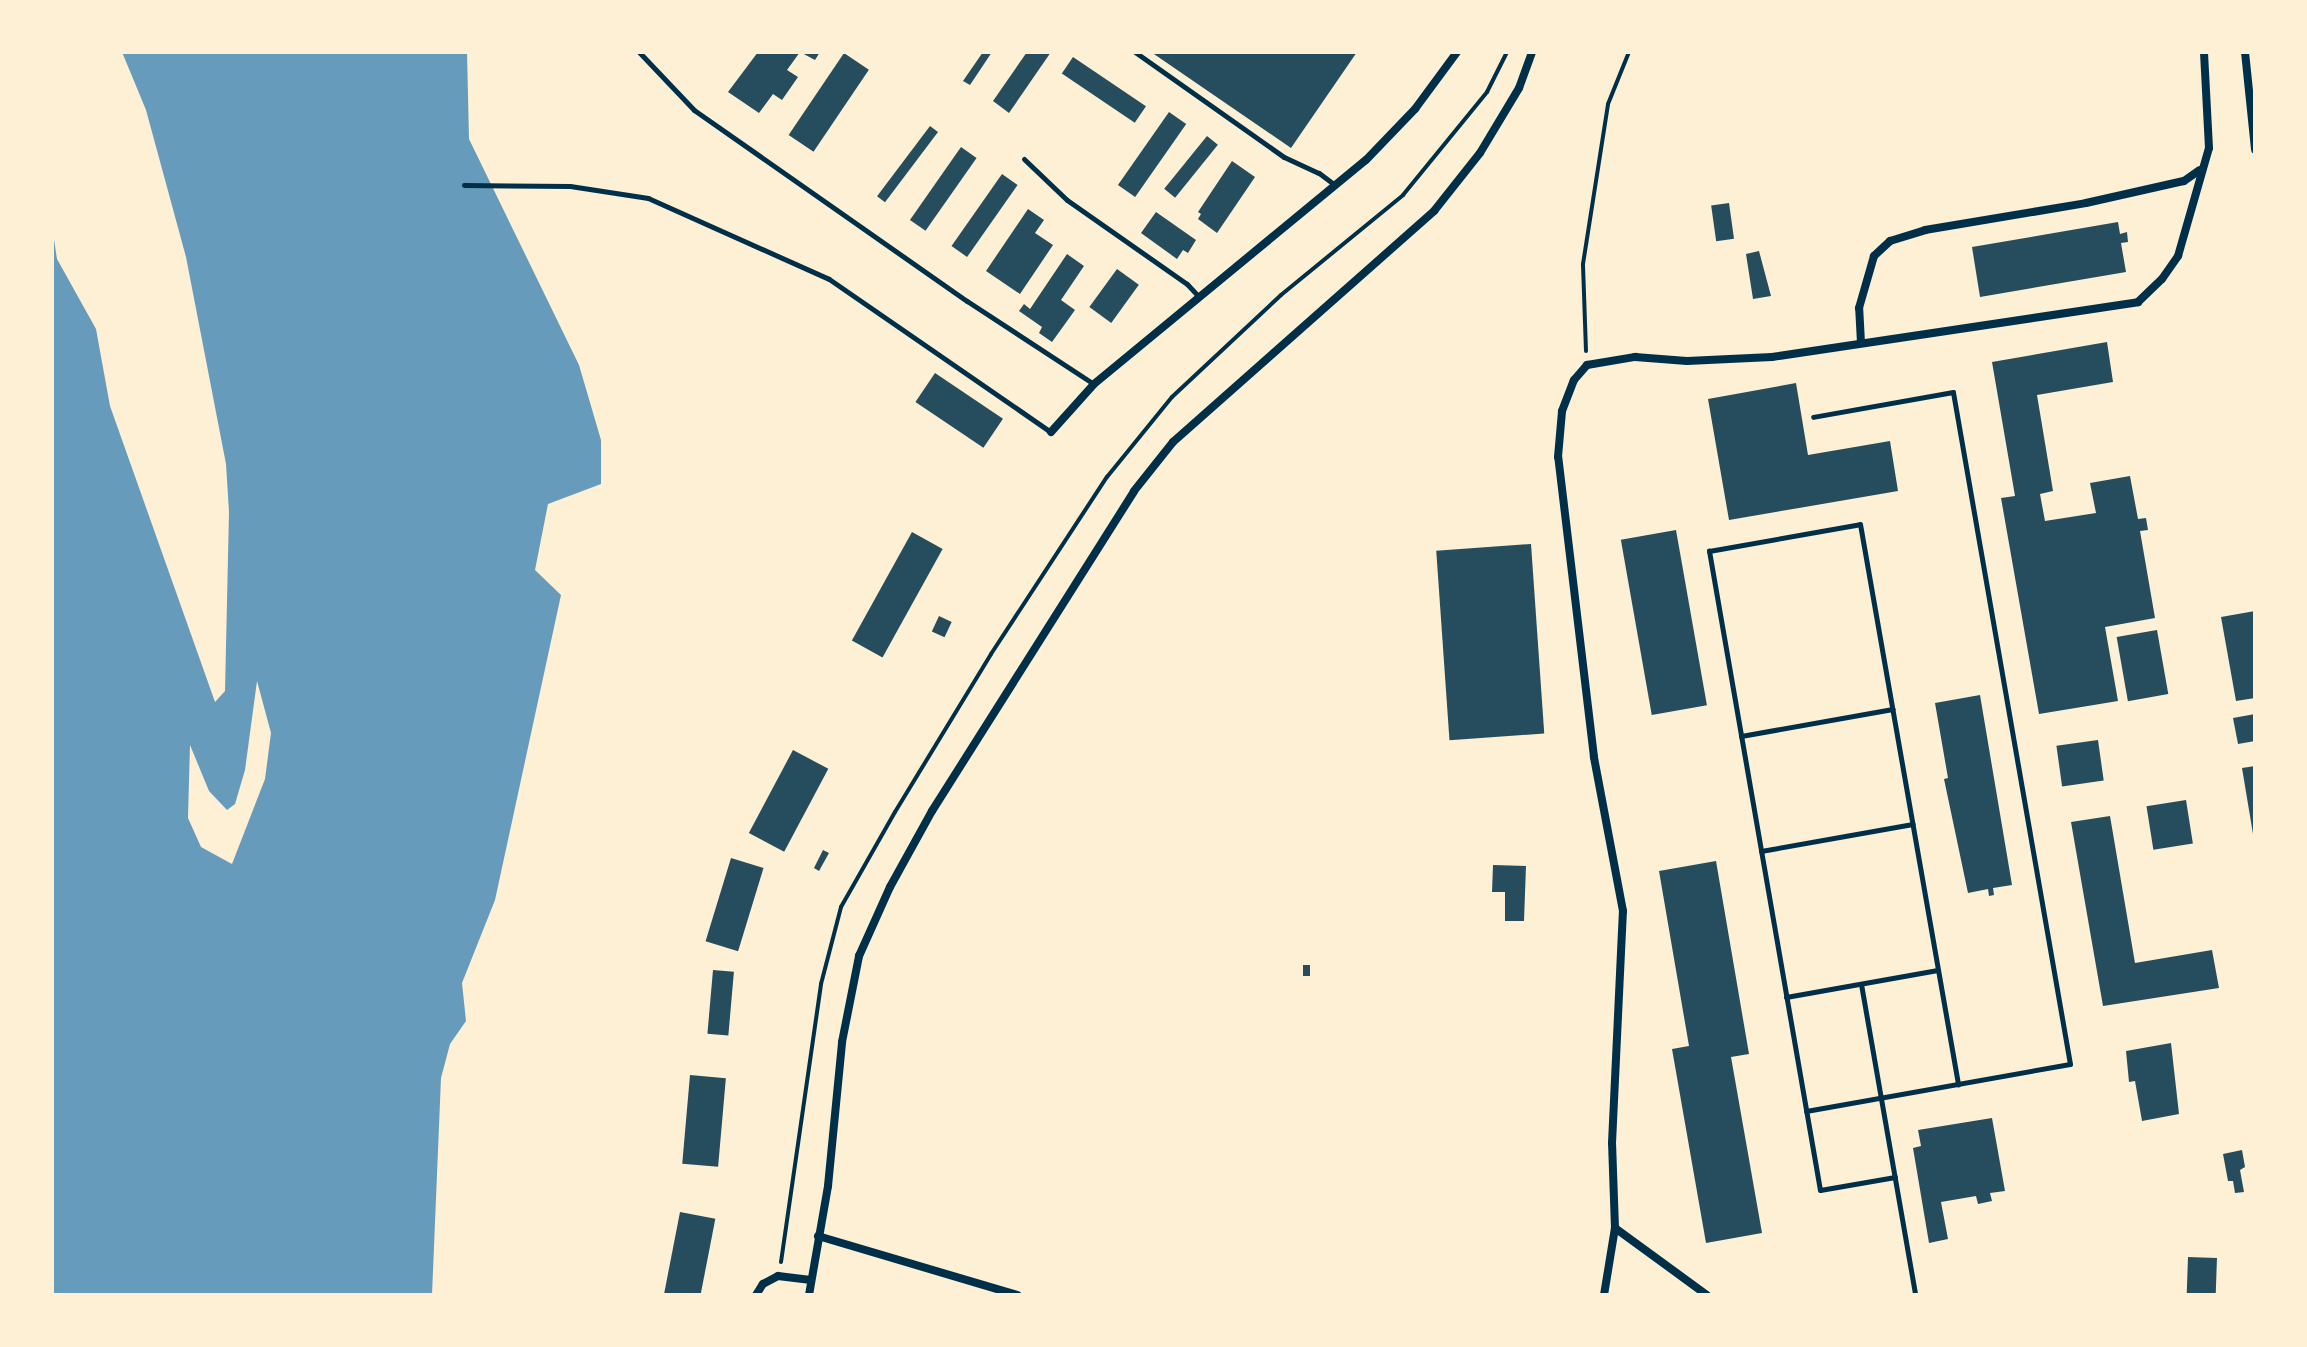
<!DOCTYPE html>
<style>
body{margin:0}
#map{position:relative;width:2307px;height:1347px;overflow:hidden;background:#fdf0d5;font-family:Poppins,sans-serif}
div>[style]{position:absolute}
.water>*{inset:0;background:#669bbc}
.building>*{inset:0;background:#264d5e;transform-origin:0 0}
.path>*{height:4px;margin:-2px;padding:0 2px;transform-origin:2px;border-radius:2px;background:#003049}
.service>*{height:5px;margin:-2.5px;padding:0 2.5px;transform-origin:2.5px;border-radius:2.5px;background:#003049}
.minor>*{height:8px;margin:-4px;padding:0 4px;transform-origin:4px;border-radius:4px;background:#003049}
span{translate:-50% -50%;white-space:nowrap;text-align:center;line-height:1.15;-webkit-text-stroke:6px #fdf0d5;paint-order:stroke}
.frame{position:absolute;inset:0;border:54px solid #fdf0d5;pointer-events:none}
</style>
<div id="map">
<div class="water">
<i style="clip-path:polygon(evenodd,122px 52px,467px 52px,469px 139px,579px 365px,601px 440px,601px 484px,548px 504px,535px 570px,561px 595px,495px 900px,462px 983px,466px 1021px,450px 1044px,441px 1078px,432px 1295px,52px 1295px,52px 226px,57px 259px,96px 329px,110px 406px,215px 702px,225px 691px,229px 512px,226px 464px,186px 257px,146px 110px,122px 52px,257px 681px,271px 733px,265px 779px,232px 864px,201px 847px,188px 818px,190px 745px,209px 791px,227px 810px,235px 804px,245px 770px,257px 681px)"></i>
</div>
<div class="building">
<i style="clip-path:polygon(758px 52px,764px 53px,765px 52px,820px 52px,815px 60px,800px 52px,787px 70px,798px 77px,782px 100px,773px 94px,759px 113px,728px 92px)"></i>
<i style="clip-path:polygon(983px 52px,992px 52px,970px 85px,963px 81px)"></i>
<i style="clip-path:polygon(1027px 52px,1051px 52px,1009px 113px,993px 101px)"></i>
<i style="clip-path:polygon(1151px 52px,1357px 52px,1291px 148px)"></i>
<i style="left:844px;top:53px;width:30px;height:99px;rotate:34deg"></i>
<i style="left:1073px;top:57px;width:88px;height:20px;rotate:34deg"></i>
<i style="left:1169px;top:112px;width:21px;height:89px;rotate:35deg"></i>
<i style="left:930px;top:126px;width:10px;height:88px;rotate:37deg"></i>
<i style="left:1207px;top:136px;width:14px;height:68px;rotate:39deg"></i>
<i style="left:961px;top:147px;width:19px;height:89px;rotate:35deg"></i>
<i style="clip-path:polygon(1232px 161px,1255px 177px,1217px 233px,1198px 219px,1201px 214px,1198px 212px)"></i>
<i style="left:1002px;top:174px;width:19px;height:88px;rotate:35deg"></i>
<i style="left:1729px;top:203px;width:36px;height:18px;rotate:82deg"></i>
<i style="clip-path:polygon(1028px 209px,1044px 220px,1035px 233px,1053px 245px,1020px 294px,986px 271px)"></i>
<i style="clip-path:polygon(1156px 212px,1196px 240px,1188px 253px,1183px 250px,1177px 259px,1141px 233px)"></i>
<i style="clip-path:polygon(2118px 222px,2120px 234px,2127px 232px,2128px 242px,2121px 243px,2126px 272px,1980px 297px,1972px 247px)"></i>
<i style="clip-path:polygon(1759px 251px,1771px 296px,1753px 299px,1746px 254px)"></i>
<i style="clip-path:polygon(1067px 254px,1084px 266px,1061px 300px,1075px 310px,1052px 342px,1039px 333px,1042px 327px,1019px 311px,1024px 304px,1030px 309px)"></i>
<i style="left:1117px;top:269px;width:27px;height:47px;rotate:36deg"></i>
<i style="clip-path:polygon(2107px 342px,2113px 382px,2037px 395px,2053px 491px,2040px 494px,2045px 521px,2096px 513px,2090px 483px,2130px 476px,2138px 519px,2146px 518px,2148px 530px,2140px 531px,2155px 618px,2105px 627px,2118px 701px,2039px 714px,2001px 498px,2015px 496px,1992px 362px)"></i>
<i style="left:935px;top:373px;width:82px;height:35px;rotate:34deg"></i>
<i style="clip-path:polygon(1796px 383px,1808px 455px,1890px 441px,1898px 491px,1729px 520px,1708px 399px)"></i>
<i style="left:1676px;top:530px;width:178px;height:56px;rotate:80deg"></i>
<i style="left:912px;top:532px;width:35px;height:124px;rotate:29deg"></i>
<i style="left:1531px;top:544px;width:190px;height:95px;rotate:86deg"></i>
<i style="clip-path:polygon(2255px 611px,2255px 698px,2236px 701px,2221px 617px)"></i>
<i style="left:939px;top:616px;width:14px;height:17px;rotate:25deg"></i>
<i style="left:2157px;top:630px;width:65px;height:41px;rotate:80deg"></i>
<i style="clip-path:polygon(1980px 695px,2012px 885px,1993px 888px,1994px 895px,1989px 896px,1988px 889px,1968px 893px,1944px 779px,1948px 778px,1935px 703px)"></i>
<i style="clip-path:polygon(2255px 714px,2255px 741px,2238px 744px,2233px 718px)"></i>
<i style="left:2098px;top:740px;width:41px;height:42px;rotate:82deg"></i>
<i style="left:793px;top:750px;width:40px;height:94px;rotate:28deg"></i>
<i style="clip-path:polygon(2255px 766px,2255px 834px,2253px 834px,2242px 768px)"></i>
<i style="left:2186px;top:800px;width:44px;height:40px;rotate:81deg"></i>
<i style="clip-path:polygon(2110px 816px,2135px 963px,2212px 950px,2219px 988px,2103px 1006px,2071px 822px)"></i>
<i style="clip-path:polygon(823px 850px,829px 853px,819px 871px,814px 868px)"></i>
<i style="left:731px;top:858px;width:34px;height:87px;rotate:17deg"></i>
<i style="clip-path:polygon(1716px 861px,1749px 1054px,1731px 1057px,1762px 1233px,1706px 1243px,1672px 1049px,1689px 1046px,1659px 871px)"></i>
<i style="clip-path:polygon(1493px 865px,1526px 866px,1524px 921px,1505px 921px,1505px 892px,1492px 892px)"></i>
<i style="left:1303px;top:965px;width:7px;height:11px"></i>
<i style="left:713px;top:970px;width:21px;height:64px;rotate:5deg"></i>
<i style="clip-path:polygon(2171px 1043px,2179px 1114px,2142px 1121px,2135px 1081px,2129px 1082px,2126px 1051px)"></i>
<i style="left:690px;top:1075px;width:36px;height:89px;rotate:5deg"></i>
<i style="clip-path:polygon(1992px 1118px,2005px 1191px,1990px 1193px,1992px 1201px,1978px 1204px,1976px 1196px,1941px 1202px,1948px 1239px,1929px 1243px,1913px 1148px,1921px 1146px,1918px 1130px)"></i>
<i style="clip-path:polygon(2242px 1150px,2245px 1167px,2240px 1170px,2244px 1192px,2235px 1193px,2233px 1181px,2228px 1181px,2223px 1154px)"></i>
<i style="left:680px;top:1212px;width:36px;height:85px;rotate:11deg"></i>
<i style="left:2188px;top:1257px;width:29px;height:38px;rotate:2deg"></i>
</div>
<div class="path">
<i style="left:1586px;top:351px;width:87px;rotate:-92deg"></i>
<i style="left:1583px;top:264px;width:162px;rotate:-81.1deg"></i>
<i style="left:1608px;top:104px;width:56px;rotate:-68deg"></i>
<i style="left:781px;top:1262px;width:281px;rotate:-81.8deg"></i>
<i style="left:821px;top:984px;width:80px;rotate:-75.4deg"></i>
<i style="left:841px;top:907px;width:109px;rotate:-60.4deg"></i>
<i style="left:895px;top:812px;width:185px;rotate:-58.7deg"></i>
<i style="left:991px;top:654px;width:212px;rotate:-56.8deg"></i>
<i style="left:1107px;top:477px;width:103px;rotate:-50.9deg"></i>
<i style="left:1172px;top:397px;width:149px;rotate:-43.1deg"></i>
<i style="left:1281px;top:295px;width:158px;rotate:-39.3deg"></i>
<i style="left:1403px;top:195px;width:133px;rotate:-50.8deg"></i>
<i style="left:1487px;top:92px;width:45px;rotate:-63.4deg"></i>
</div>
<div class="service">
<i style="left:639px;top:52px;width:80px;rotate:46.5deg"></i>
<i style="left:694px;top:110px;width:333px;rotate:35deg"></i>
<i style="left:967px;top:301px;width:152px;rotate:33.2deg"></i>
<i style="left:1135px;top:52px;width:182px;rotate:35.2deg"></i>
<i style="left:1284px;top:157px;width:38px;rotate:25deg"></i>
<i style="left:1319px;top:173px;width:20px;rotate:37deg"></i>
<i style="left:1024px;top:159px;width:59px;rotate:43.6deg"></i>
<i style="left:1067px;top:200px;width:146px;rotate:35deg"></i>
<i style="left:1187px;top:284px;width:18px;rotate:47deg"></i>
<i style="left:464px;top:185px;width:106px;rotate:0.5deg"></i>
<i style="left:570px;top:186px;width:79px;rotate:8.7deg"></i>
<i style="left:648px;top:198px;width:198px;rotate:24.1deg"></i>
<i style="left:829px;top:279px;width:270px;rotate:34.6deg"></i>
<i style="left:1741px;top:736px;width:154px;rotate:-10.1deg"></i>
<i style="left:1761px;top:851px;width:154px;rotate:-10.1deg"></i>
<i style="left:1861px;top:984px;width:316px;rotate:80.1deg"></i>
<i style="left:1786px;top:997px;width:154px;rotate:-10.1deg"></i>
<i style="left:1806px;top:1111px;width:268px;rotate:-10.1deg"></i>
<i style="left:2070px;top:1064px;width:682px;rotate:-99.88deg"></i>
<i style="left:1953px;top:392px;width:142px;rotate:169.9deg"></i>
<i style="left:1895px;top:1177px;width:76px;rotate:170.2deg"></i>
<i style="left:1820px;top:1190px;width:649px;rotate:-99.85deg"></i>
<i style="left:1709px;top:551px;width:153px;rotate:-10.1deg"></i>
<i style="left:1860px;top:524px;width:569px;rotate:80.07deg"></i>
</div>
<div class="minor">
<i style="left:2245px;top:52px;width:98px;rotate:84.1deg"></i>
<i style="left:1861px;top:343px;width:35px;rotate:-93deg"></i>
<i style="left:1859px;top:308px;width:54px;rotate:-73.9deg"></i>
<i style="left:1874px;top:256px;width:22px;rotate:-43deg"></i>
<i style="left:1890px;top:241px;width:37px;rotate:-17deg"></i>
<i style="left:1925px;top:230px;width:163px;rotate:-9.5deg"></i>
<i style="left:2086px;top:203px;width:100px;rotate:-12.7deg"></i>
<i style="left:2184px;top:181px;width:19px;rotate:-35deg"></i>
<i style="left:1051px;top:432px;width:64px;rotate:-48.1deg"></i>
<i style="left:1094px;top:384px;width:352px;rotate:-39.5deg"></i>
<i style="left:1366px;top:160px;width:71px;rotate:-46.1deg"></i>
<i style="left:1415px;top:109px;width:71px;rotate:-53.6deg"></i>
<i style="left:1615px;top:1228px;width:114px;rotate:36.1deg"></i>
<i style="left:818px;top:1236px;width:208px;rotate:16.5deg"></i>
<i style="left:756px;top:1295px;width:13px;rotate:-58deg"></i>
<i style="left:763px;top:1284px;width:17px;rotate:-28deg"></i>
<i style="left:778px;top:1276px;width:33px;rotate:7deg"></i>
<i style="left:809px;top:1295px;width:111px;rotate:-80.1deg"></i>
<i style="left:828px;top:1186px;width:145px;rotate:-84.4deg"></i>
<i style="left:842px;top:1042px;width:88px;rotate:-78.8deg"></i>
<i style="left:859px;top:956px;width:76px;rotate:-65.8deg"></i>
<i style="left:890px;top:887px;width:87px;rotate:-61.1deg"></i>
<i style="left:932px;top:811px;width:378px;rotate:-57.7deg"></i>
<i style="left:1134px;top:491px;width:63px;rotate:-51.5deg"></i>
<i style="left:1173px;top:442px;width:349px;rotate:-41.5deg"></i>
<i style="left:1434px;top:211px;width:74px;rotate:-51.6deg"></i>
<i style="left:1480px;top:153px;width:76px;rotate:-59deg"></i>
<i style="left:1519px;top:88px;width:38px;rotate:-70deg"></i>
<i style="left:1604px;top:1295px;width:68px;rotate:-80.7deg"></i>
<i style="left:1615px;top:1228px;width:85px;rotate:-92deg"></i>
<i style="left:1612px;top:1143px;width:232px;rotate:-87.3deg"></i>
<i style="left:1623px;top:911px;width:157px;rotate:-100.7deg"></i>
<i style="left:1594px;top:757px;width:302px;rotate:-96.8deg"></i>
<i style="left:1558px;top:457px;width:46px;rotate:-85deg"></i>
<i style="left:1562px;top:411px;width:33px;rotate:-69deg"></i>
<i style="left:1574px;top:380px;width:20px;rotate:-49deg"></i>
<i style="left:1587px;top:365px;width:49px;rotate:-9.5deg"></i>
<i style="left:1635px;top:357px;width:52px;rotate:4.4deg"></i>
<i style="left:1687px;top:361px;width:85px;rotate:-2.7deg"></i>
<i style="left:1772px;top:357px;width:370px;rotate:-8.5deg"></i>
<i style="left:2138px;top:302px;width:33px;rotate:-44deg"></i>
<i style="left:2162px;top:279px;width:28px;rotate:-55deg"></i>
<i style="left:2178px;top:256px;width:112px;rotate:-74deg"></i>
<i style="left:2209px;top:148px;width:96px;rotate:-93deg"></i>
</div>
<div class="frame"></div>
</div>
